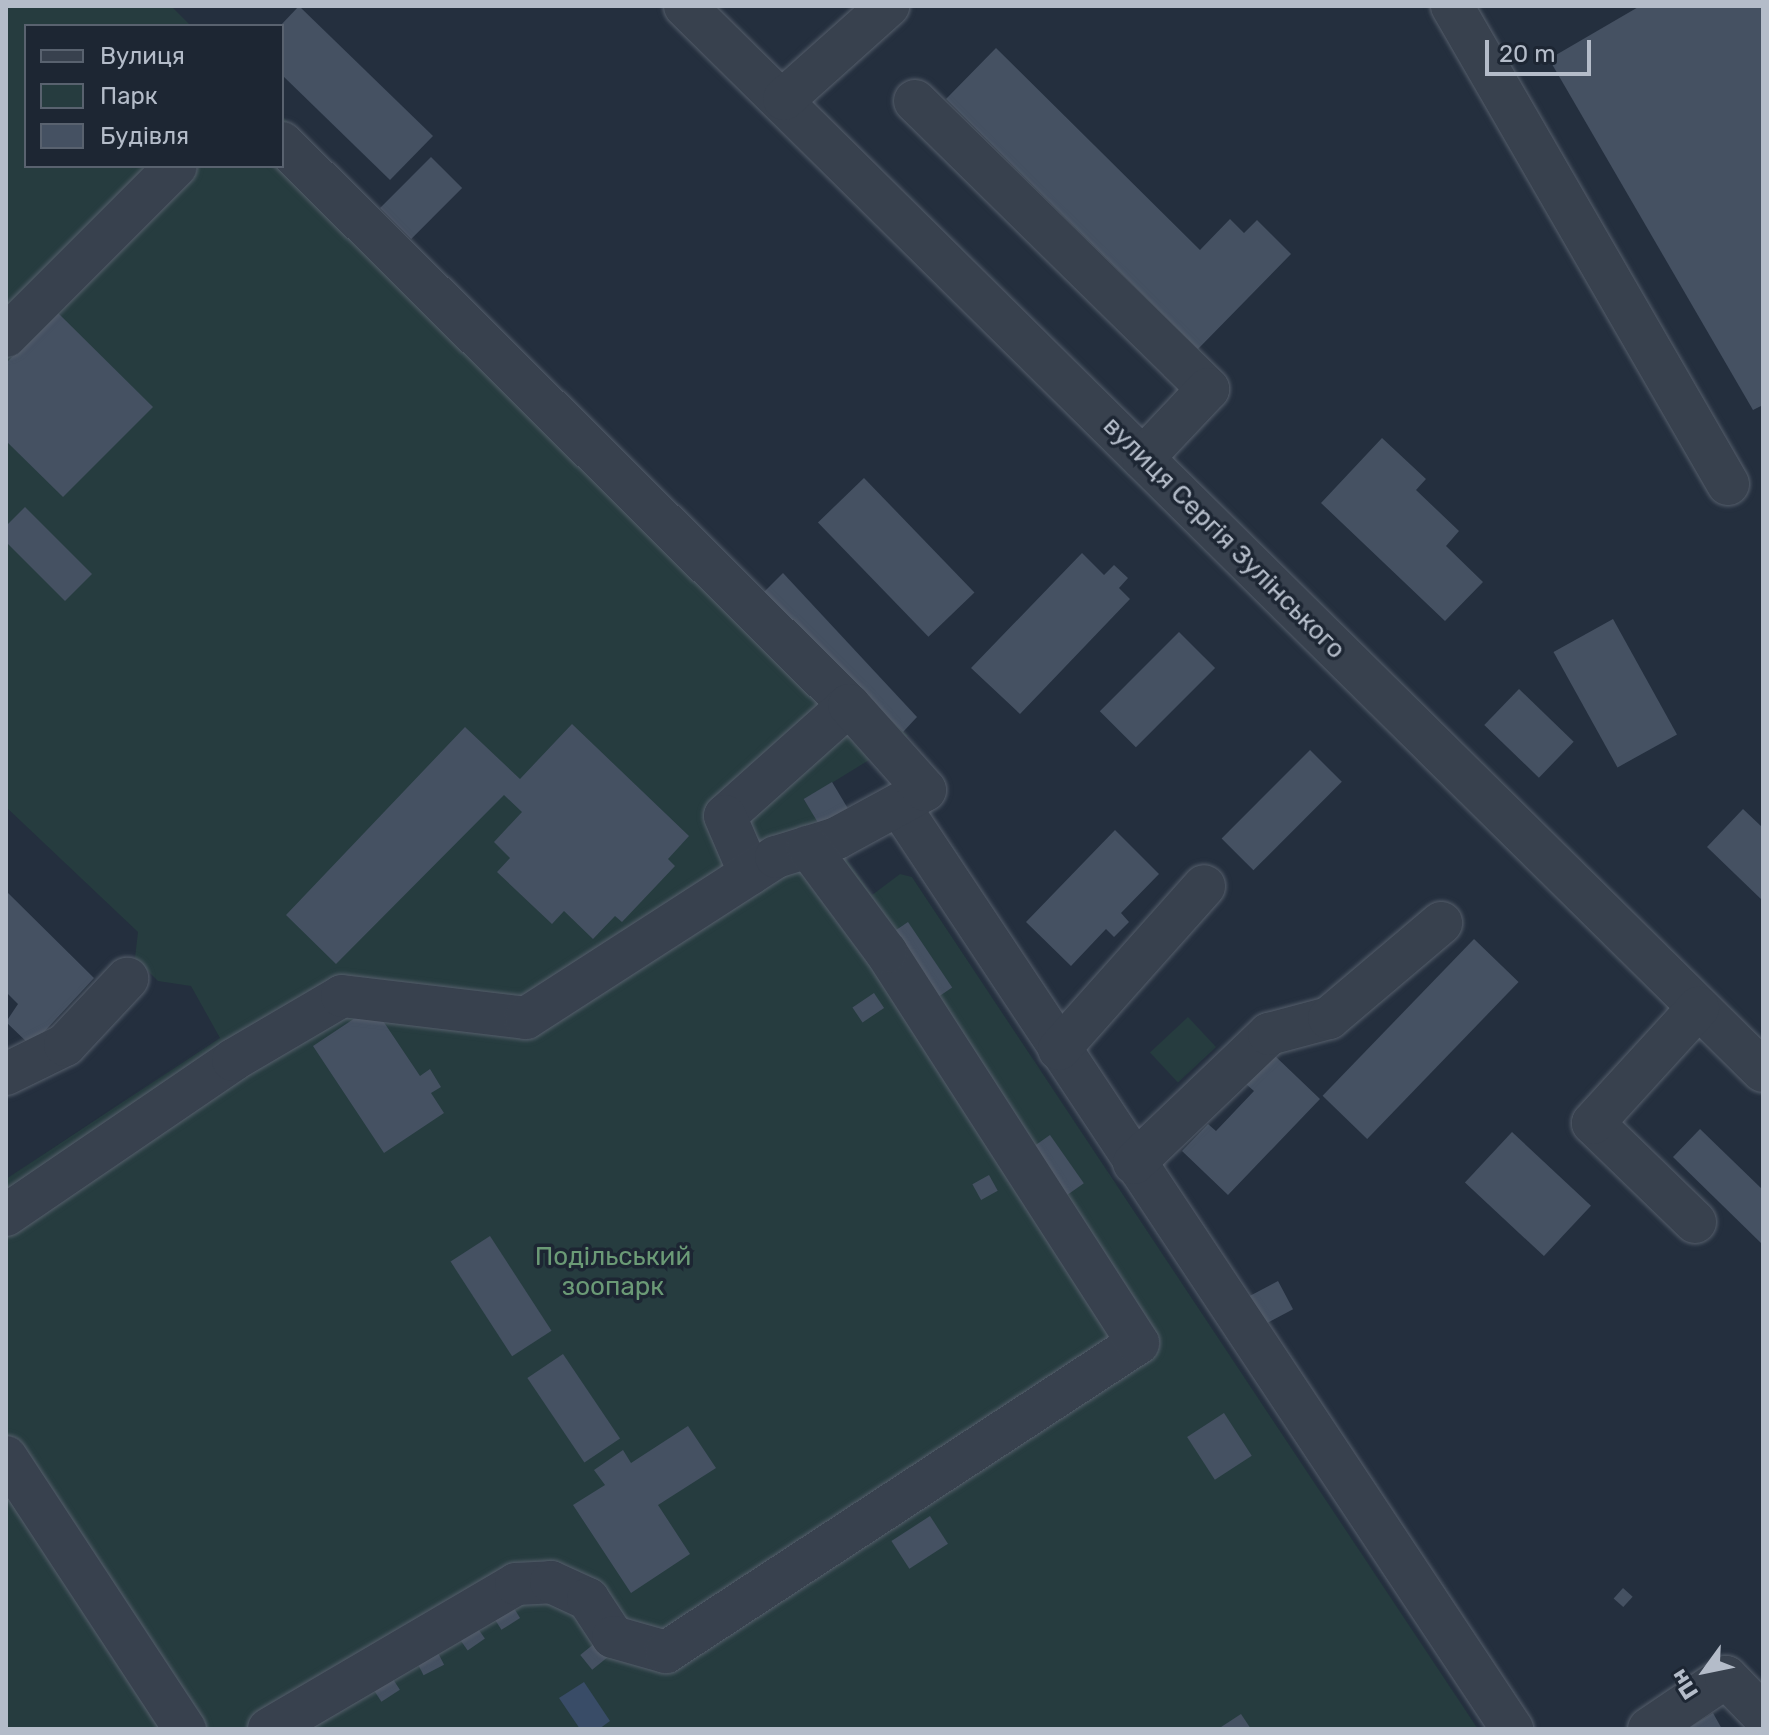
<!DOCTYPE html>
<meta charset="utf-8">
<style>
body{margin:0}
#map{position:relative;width:1769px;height:1735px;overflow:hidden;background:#242f3e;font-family:Rubik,sans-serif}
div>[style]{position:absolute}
.green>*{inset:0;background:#263c3f;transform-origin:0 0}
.water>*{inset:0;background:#394c67}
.building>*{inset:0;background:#455162;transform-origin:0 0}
.roads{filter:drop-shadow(0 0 2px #565f6c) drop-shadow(0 0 2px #565f6c)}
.minor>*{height:42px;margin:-21px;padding:0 21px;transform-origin:21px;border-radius:21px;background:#38414e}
span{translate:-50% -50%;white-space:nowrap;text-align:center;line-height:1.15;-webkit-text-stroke:7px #1d2633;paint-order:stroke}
.street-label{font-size:26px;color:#b4bcc9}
.park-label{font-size:26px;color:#6b9a76}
.frame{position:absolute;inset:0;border:8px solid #b4bcc9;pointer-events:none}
.legend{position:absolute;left:24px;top:24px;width:260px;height:144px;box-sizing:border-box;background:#1d2633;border:2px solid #59626f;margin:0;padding:10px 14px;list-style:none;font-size:24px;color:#b4bcc9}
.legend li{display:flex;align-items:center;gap:16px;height:40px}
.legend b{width:40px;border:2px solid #59626f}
.north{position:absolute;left:1665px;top:1631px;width:80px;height:80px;-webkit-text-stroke:6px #1d2633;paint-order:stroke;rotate:237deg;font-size:22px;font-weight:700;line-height:32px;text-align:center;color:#b4bcc9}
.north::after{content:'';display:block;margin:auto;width:28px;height:36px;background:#b4bcc9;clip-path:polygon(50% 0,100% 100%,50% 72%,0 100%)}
.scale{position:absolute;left:1485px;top:40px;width:106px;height:36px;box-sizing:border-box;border:4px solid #b4bcc9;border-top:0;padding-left:10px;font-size:24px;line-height:28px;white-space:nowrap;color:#b4bcc9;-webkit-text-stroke:6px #1d2633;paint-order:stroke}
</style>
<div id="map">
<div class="green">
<i style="clip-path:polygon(6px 6px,171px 6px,191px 26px,26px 26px,26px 166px,282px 166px,282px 116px,908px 736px,804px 800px,872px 895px,900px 874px,912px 877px,1478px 1729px,6px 1729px,6px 1179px,220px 1038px,191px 986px,158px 981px,135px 958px,138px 932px,6px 807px)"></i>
<i style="left:1188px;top:1017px;width:41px;height:52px;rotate:47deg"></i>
</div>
<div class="water">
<i style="clip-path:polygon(584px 1682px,610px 1721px,599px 1729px,580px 1729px,559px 1698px)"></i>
</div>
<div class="building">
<i style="clip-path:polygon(299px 6px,433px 136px,390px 180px,282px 75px,280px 26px)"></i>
<i style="clip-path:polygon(1640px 6px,1763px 6px,1763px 405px,1753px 410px,1549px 59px)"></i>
<i style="clip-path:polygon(996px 48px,1200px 250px,1230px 219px,1244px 233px,1257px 220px,1291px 254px,1198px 349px,946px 99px)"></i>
<i style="left:431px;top:157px;width:44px;height:72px;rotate:45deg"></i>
<i style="clip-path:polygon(57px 312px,153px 407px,63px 497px,6px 441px,6px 363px)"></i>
<i style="clip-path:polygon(1382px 438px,1426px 479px,1416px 490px,1459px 531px,1446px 546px,1483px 582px,1445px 621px,1321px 503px)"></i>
<i style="left:864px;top:478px;width:159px;height:64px;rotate:46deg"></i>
<i style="clip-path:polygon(25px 507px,92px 574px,65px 601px,6px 542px,6px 526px)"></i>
<i style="clip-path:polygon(1082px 553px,1104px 575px,1114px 565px,1128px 578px,1119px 588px,1130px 599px,1020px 714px,971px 668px)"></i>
<i style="clip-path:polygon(783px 573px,917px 717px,903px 732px,763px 593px)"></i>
<i style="left:1613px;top:619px;width:132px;height:68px;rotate:61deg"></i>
<i style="left:1179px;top:632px;width:51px;height:112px;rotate:45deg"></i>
<i style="left:1519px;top:689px;width:76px;height:50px;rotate:44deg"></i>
<i style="clip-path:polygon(572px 724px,689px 836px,668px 859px,675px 866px,622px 922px,615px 916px,593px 939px,564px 911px,552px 924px,497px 872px,510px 858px,494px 842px,522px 812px,504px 795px,336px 964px,286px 915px,465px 727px,520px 779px)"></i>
<i style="left:1310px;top:750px;width:45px;height:125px;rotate:45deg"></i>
<i style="left:832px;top:782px;width:33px;height:33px;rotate:59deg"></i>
<i style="clip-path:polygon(1743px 809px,1763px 828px,1763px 901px,1707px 847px)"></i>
<i style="clip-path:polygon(1115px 830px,1159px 874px,1121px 913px,1129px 922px,1114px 937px,1106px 929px,1071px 966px,1026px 922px)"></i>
<i style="clip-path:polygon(6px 891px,94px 978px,31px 1046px,6px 1022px,18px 1004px,6px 992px)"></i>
<i style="left:908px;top:922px;width:79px;height:22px;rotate:56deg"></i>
<i style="left:1474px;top:939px;width:62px;height:218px;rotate:44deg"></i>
<i style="left:874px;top:993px;width:18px;height:26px;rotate:56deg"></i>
<i style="clip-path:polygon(373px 1006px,420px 1076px,430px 1069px,441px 1087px,431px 1093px,444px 1113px,384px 1153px,313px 1046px)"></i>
<i style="clip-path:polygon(1274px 1055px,1320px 1099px,1228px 1195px,1182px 1151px,1208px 1124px,1216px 1131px,1254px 1091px,1246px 1084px)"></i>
<i style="clip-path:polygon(1700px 1129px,1763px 1190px,1763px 1245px,1673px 1157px)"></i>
<i style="left:1512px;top:1132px;width:108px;height:69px;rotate:43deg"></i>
<i style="left:1050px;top:1135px;width:59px;height:23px;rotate:55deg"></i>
<i style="left:989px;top:1175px;width:18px;height:19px;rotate:61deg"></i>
<i style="left:490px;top:1236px;width:113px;height:47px;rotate:57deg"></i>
<i style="left:1278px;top:1281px;width:32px;height:37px;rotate:62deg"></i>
<i style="left:563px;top:1354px;width:102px;height:43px;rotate:56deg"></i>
<i style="left:1224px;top:1413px;width:51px;height:44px;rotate:57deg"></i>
<i style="clip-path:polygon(688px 1426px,716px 1468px,658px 1505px,690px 1554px,631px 1593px,573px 1505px,605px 1485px,594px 1470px,623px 1450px,631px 1463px)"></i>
<i style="left:930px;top:1516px;width:33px;height:46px;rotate:57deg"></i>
<i style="left:1623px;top:1588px;width:13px;height:14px;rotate:42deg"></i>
<i style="left:510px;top:1602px;width:19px;height:22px;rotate:58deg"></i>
<i style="left:474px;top:1623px;width:19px;height:21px;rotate:55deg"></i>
<i style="left:595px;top:1643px;width:19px;height:19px;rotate:51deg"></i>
<i style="left:435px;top:1647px;width:20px;height:23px;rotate:63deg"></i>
<i style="left:389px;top:1673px;width:20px;height:22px;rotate:57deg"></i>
<i style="clip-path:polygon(1713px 1713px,1722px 1729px,1687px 1729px)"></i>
<i style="clip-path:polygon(1241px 1714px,1251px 1729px,1218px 1729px)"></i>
</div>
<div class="roads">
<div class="minor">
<i style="left:685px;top:6px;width:1515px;rotate:44.65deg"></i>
<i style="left:1452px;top:6px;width:552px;rotate:60deg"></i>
<i style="left:784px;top:99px;width:140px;rotate:-41.8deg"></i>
<i style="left:915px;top:101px;width:411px;rotate:44.5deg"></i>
<i style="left:1208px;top:389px;width:95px;rotate:133.3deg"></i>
<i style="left:282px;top:143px;width:798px;rotate:44.75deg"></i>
<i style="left:849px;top:705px;width:166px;rotate:138.2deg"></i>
<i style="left:725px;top:816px;width:63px;rotate:66.7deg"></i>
<i style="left:6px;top:336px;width:240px;rotate:-45deg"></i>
<i style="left:900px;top:807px;width:1107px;rotate:56.42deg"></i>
<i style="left:1059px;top:1049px;width:218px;rotate:-48.3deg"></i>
<i style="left:6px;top:1074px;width:66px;rotate:-26.2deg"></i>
<i style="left:65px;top:1045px;width:91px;rotate:-46.8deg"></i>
<i style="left:1134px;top:1163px;width:187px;rotate:-43.7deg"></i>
<i style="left:1269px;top:1034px;width:62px;rotate:-14.9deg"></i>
<i style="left:1329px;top:1018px;width:147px;rotate:-40.3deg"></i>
<i style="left:6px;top:1215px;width:275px;rotate:-34.3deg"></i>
<i style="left:233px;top:1060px;width:126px;rotate:-30.4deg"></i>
<i style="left:342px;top:996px;width:185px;rotate:6.8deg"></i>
<i style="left:526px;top:1018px;width:297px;rotate:-32.8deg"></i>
<i style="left:776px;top:857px;width:64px;rotate:-17.3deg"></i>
<i style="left:837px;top:838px;width:100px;rotate:-28.6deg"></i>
<i style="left:925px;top:790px;width:114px;rotate:-131.8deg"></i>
<i style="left:1695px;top:1222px;width:142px;rotate:-135.9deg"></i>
<i style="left:1593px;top:1123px;width:156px;rotate:-47.6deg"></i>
<i style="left:6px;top:1457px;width:326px;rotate:56.7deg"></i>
<i style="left:269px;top:1729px;width:286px;rotate:-30.4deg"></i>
<i style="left:516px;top:1584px;width:35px;rotate:-3deg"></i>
<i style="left:551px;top:1582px;width:41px;rotate:24.7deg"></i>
<i style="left:588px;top:1599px;width:45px;rotate:56.7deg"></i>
<i style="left:613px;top:1637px;width:55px;rotate:15.8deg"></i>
<i style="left:666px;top:1652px;width:564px;rotate:-33.21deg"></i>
<i style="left:1138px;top:1343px;width:465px;rotate:-122.8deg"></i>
<i style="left:886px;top:952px;width:131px;rotate:-126.6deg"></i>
<i style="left:1649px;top:1729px;width:93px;rotate:-34deg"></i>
<i style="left:1726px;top:1677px;width:53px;rotate:45.8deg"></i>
</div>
</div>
<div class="street-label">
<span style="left:1224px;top:538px;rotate:45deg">вулиця Сергія Зулінського</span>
</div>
<div class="park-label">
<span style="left:613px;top:1272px">Подільський<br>зоопарк</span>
</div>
<div class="frame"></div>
<ul class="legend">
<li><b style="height:10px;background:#38414e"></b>Вулиця</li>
<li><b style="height:22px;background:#263c3f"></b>Парк</li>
<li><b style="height:22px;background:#455162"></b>Будівля</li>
</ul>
<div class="north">Пн</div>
<div class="scale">20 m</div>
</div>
